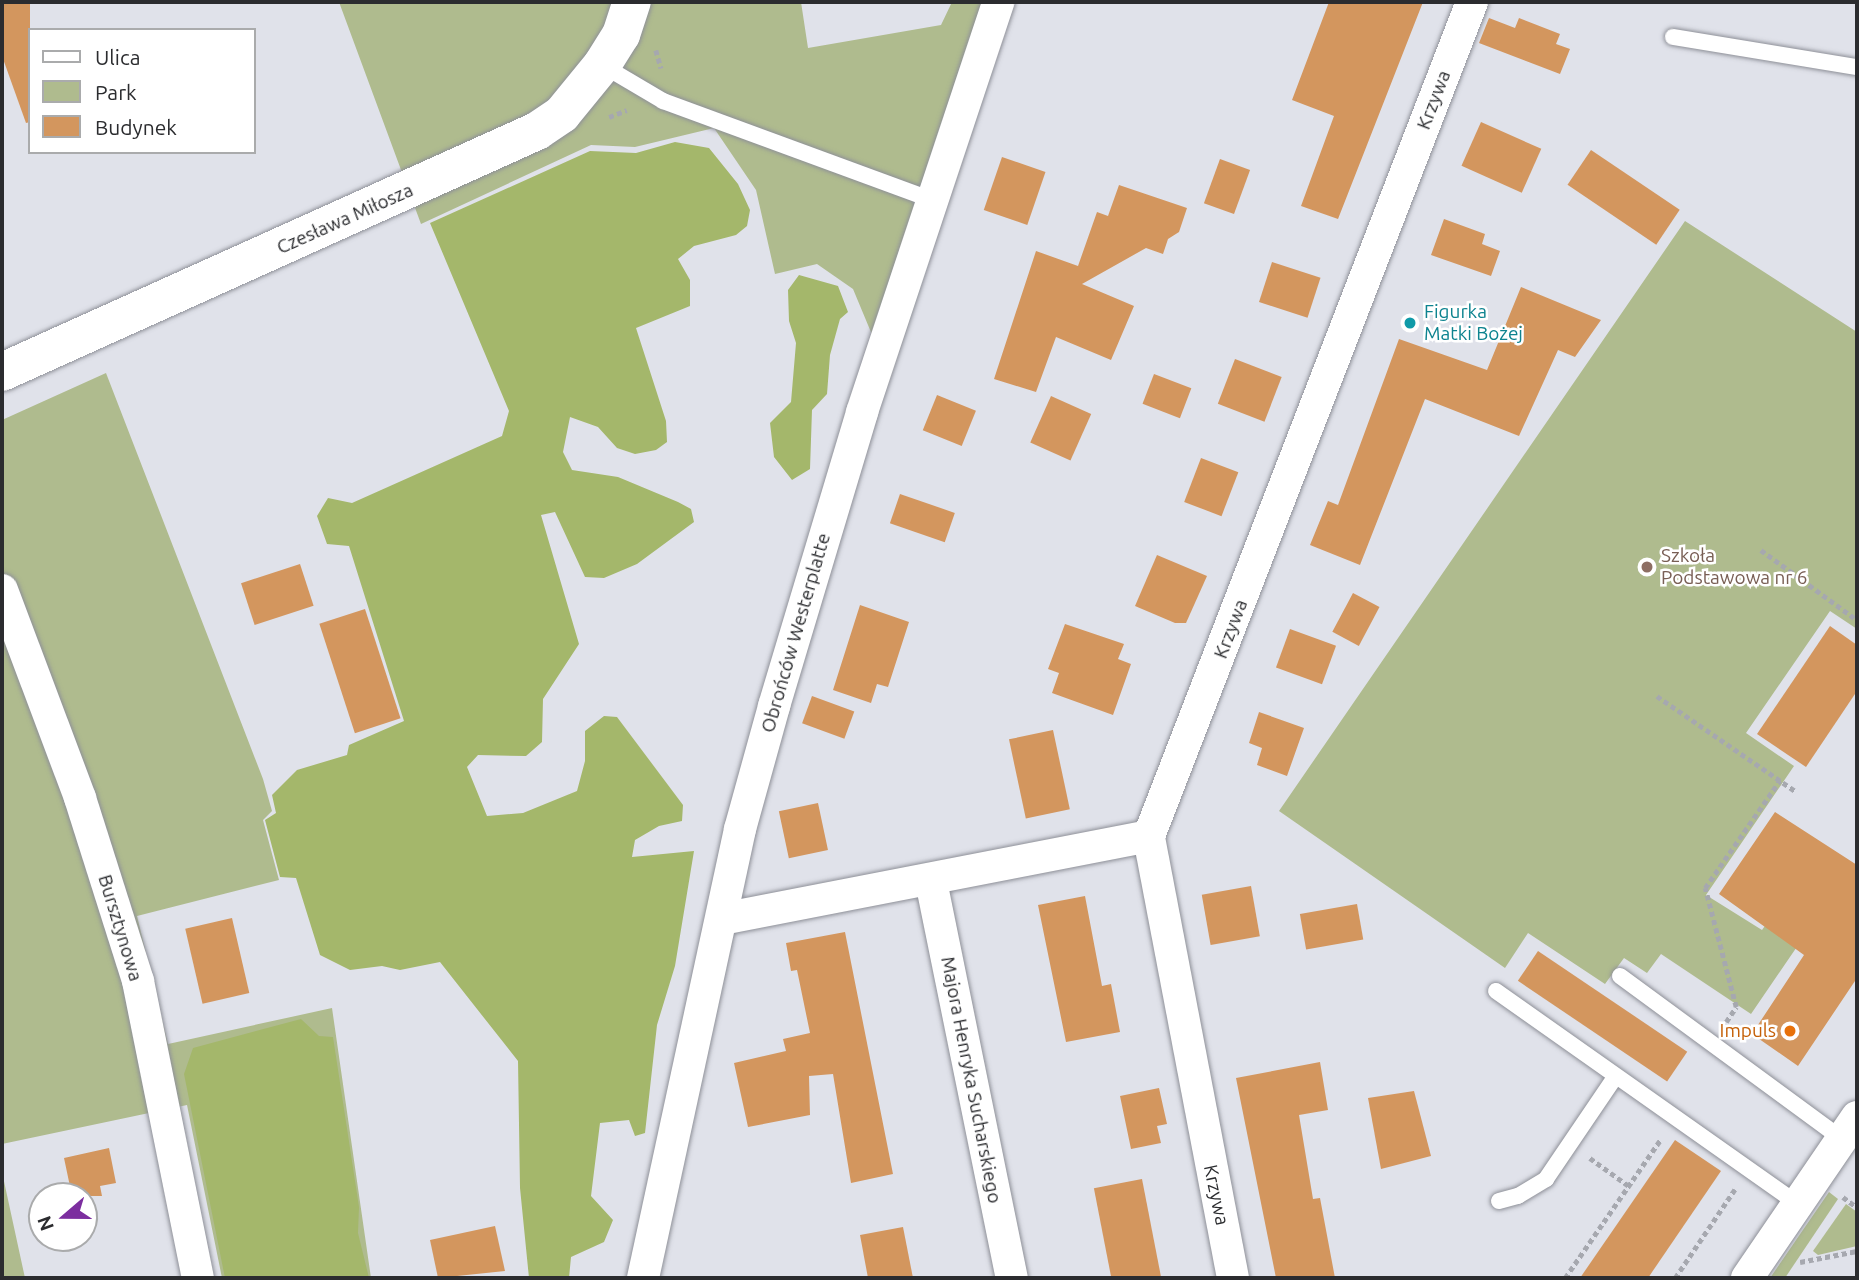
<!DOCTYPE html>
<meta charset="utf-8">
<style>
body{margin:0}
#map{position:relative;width:1859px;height:1280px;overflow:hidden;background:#e0e2ea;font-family:Ubuntu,sans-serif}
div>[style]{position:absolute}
.green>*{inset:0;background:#afbb8e}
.forest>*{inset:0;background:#a4b76b}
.building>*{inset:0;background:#d3965e;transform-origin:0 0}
.path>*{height:4.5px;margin-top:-2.25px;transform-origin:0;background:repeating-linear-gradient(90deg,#a6a8af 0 5px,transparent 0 8.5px)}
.roads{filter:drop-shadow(0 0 2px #8e9098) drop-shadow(0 0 2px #8e9098)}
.service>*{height:16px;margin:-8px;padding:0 8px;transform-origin:8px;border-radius:8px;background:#fff}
.minor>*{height:32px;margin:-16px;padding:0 16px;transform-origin:16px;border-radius:16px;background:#fff}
.tertiary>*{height:38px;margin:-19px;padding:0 19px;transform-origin:19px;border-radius:19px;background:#fff}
.dots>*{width:19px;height:19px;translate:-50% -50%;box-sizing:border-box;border:4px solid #fff;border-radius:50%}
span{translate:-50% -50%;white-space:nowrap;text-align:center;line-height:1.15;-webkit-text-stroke:5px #fff;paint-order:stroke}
.street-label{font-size:19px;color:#2b2c2f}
.culture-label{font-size:19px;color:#0d838f}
.left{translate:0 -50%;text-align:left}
.education-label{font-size:19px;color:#785e54}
.food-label{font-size:19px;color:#c56008}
.right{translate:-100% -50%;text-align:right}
.frame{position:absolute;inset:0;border:4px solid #2b2c2f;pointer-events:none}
.legend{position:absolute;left:28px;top:28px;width:228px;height:126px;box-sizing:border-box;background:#fff;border:2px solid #aaabac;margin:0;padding:9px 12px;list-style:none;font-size:21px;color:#2b2c2f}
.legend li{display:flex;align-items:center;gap:14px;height:35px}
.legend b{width:35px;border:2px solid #aaabac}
.north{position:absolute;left:28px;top:1182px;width:70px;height:70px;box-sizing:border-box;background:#fff;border:2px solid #aaabac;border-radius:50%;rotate:250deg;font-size:19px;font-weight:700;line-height:28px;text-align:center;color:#2b2c2f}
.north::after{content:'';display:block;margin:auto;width:24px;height:32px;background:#7c2e9f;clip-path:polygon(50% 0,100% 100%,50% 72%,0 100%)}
</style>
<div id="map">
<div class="green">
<i style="clip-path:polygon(339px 2px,801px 2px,808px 48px,941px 25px,952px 2px,982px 2px,873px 337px,853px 289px,817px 264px,775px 274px,756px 190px,714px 128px,635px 147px,591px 145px,421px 224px)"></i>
<i style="clip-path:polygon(1685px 221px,1857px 332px,1857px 629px,1830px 611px,1746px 733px,1794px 766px,1706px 895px,1762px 930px,1774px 913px,1805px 935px,1751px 1014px,1661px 954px,1647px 973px,1624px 958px,1605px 984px,1528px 933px,1505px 968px,1279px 811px)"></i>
<i style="clip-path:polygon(106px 373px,263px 779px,272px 811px,263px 820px,279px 880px,137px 916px,168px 1044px,332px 1008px,371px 1278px,222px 1278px,187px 1105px,2px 1144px,2px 420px)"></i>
<i style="clip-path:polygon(2px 1171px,2px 1172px,25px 1278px,2px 1278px)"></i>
<i style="clip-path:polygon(1829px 1192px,1838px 1199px,1785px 1278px,1770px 1278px)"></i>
<i style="clip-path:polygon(1846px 1204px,1857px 1212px,1857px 1246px,1818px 1255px,1813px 1251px)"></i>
</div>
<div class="forest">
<i style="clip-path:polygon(675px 142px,709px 148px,738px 184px,750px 210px,747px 226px,736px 235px,694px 246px,678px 259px,690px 280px,690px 306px,636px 328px,666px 421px,667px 442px,656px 450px,635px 454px,617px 448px,598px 427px,570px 417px,563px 452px,572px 470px,618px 477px,678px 502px,691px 509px,694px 522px,637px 564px,604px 578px,585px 577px,555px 512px,541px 515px,579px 644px,543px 699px,542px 742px,526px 756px,478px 755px,467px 767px,487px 816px,523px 813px,577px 791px,585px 761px,585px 731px,604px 716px,617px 717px,683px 805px,682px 821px,659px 826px,635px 840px,632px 857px,694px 851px,675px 966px,657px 1025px,645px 1133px,635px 1136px,629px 1120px,600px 1123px,591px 1196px,613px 1220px,604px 1242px,571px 1257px,569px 1278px,529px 1278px,520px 1188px,518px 1061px,440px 962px,400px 970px,382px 966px,350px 970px,320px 955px,296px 878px,280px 877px,265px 820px,276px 813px,272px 795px,297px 770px,347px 755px,349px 745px,404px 721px,349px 546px,327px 544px,317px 516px,328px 498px,352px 503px,502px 436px,509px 411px,430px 223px,590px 151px,636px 153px)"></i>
<i style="clip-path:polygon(799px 275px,838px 286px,848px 312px,840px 319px,830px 355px,827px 394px,812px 410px,810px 469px,792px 480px,774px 457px,770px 423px,791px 402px,796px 343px,789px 321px,788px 290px)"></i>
<i style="clip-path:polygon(301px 1019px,319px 1036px,333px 1037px,359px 1207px,358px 1233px,369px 1278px,225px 1278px,184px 1074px,193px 1048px)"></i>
</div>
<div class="building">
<i style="clip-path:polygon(2px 2px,30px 2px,30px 122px,26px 123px,2px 56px)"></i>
<i style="clip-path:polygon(1329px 2px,1423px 2px,1338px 219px,1301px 206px,1334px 116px,1292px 100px)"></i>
<i style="clip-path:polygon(1489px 18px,1515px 28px,1519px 18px,1560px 34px,1556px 44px,1570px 49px,1560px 74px,1479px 43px)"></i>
<i style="left:1481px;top:122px;width:66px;height:48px;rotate:24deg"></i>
<i style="left:1591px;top:150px;width:107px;height:42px;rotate:34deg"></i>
<i style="left:1002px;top:157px;width:46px;height:56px;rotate:19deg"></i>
<i style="left:1220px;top:159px;width:32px;height:47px;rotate:20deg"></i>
<i style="clip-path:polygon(1119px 185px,1187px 208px,1179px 232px,1168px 239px,1163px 254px,1146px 248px,1082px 284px,1134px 306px,1111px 360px,1056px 337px,1036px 392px,994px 379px,1036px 251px,1078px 266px,1097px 212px,1108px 216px)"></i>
<i style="clip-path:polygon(1444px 219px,1485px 234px,1482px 244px,1500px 251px,1491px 276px,1431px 255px)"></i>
<i style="left:1272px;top:262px;width:51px;height:42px;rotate:18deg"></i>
<i style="clip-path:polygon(1521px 287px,1601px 320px,1575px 357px,1558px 350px,1519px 436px,1425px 399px,1360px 565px,1310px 545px,1328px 501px,1338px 505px,1399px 339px,1487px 370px)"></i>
<i style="left:1235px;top:359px;width:50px;height:48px;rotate:21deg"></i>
<i style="left:1154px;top:374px;width:40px;height:32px;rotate:21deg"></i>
<i style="left:937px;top:395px;width:42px;height:38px;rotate:22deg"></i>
<i style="left:1051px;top:396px;width:44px;height:51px;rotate:24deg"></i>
<i style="left:1201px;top:458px;width:40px;height:47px;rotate:21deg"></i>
<i style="left:900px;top:494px;width:58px;height:31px;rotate:19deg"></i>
<i style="clip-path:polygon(1157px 555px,1207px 576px,1186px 623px,1175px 623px,1135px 606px)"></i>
<i style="left:300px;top:564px;width:44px;height:62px;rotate:72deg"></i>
<i style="left:1353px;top:593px;width:30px;height:44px;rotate:28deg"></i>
<i style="clip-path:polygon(860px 605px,909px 622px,888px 687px,877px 684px,871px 703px,833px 690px)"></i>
<i style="left:365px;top:609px;width:115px;height:48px;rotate:72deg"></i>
<i style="clip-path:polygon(1065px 624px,1124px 644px,1118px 659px,1131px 664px,1113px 715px,1052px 693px,1059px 673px,1048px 669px)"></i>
<i style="clip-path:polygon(1830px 626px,1857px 645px,1857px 691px,1806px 767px,1757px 734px)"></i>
<i style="left:1290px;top:629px;width:49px;height:41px;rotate:20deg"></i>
<i style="left:812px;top:696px;width:45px;height:29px;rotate:20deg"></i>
<i style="clip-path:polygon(1259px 712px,1304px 728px,1287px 776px,1257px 765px,1262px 748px,1249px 743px)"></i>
<i style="left:1053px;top:730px;width:81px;height:45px;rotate:78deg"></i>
<i style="left:818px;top:803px;width:48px;height:40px;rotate:78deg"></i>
<i style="clip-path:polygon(1775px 812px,1857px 865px,1857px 978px,1798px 1066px,1752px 1034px,1804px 955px,1719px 894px)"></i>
<i style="left:1251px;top:886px;width:51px;height:50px;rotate:80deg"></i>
<i style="clip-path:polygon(1085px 896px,1102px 986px,1111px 984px,1120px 1032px,1066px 1042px,1038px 905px)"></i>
<i style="left:1357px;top:904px;width:36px;height:58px;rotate:80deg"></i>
<i style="left:232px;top:918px;width:77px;height:48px;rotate:77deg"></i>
<i style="clip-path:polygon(845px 932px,893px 1174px,851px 1183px,833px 1074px,809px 1076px,810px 1115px,748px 1127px,734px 1063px,786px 1051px,783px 1039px,810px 1033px,797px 970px,791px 971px,786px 943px)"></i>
<i style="left:1538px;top:951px;width:180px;height:36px;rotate:34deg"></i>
<i style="clip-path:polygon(1320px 1062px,1328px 1110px,1299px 1115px,1313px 1199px,1320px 1198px,1335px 1278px,1276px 1278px,1236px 1078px)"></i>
<i style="clip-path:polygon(1159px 1088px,1167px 1124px,1157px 1126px,1161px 1143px,1131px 1149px,1120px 1096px)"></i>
<i style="clip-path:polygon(1414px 1091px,1431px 1156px,1381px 1169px,1368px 1098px)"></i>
<i style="clip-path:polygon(1675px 1140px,1721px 1171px,1648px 1278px,1580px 1278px)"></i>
<i style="clip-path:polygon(109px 1148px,116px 1183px,100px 1186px,102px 1196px,72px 1196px,64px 1158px)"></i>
<i style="left:1142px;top:1179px;width:101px;height:49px;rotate:79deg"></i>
<i style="clip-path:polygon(495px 1226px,505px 1271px,438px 1278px,430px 1240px)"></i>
<i style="clip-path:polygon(903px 1227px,913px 1278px,868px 1278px,860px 1235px)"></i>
</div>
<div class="path">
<i style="left:656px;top:50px;width:19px;rotate:74deg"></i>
<i style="left:609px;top:117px;width:19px;rotate:-21deg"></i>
<i style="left:1761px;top:550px;width:119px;rotate:36.1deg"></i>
<i style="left:1657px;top:696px;width:168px;rotate:34.5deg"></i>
<i style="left:1726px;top:1022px;width:18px;rotate:-56deg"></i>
<i style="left:1736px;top:1007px;width:123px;rotate:-104.6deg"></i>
<i style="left:1705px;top:888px;width:131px;rotate:-55.2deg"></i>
<i style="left:1590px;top:1158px;width:48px;rotate:35.7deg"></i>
<i style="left:1843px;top:1197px;width:17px;rotate:36deg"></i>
<i style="left:1800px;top:1262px;width:58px;rotate:-10.9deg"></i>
<i style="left:1565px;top:1278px;width:169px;rotate:-55.4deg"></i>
<i style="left:1675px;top:1278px;width:107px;rotate:-56deg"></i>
</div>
<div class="roads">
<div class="service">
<i style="left:1673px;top:37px;width:186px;rotate:9.3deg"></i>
<i style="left:602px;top:65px;width:71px;rotate:30.5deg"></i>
<i style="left:663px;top:101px;width:287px;rotate:20.2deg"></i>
<i style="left:1620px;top:976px;width:275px;rotate:36.3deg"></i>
<i style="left:1496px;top:991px;width:370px;rotate:35.2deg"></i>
<i style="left:1499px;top:1201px;width:20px;rotate:-15deg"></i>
<i style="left:1518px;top:1196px;width:33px;rotate:-31deg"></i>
<i style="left:1546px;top:1179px;width:123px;rotate:-55.9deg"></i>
</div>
<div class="minor">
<i style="left:2px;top:590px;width:222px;rotate:69.4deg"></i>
<i style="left:80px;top:798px;width:192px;rotate:72.4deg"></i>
<i style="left:138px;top:981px;width:303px;rotate:78.6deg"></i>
<i style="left:931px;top:881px;width:405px;rotate:78.5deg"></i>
<i style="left:722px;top:919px;width:435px;rotate:-11deg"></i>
<i style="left:643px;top:1278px;width:459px;rotate:-77.8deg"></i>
<i style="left:740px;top:829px;width:128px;rotate:-74.5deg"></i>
<i style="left:774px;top:706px;width:307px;rotate:-73.3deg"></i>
<i style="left:862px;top:412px;width:432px;rotate:-71.6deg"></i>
<i style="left:1233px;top:1278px;width:450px;rotate:-100.8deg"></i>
<i style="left:1149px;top:836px;width:894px;rotate:-68.83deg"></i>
<i style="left:1747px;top:1278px;width:195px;rotate:-55.7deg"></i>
</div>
<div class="tertiary">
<i style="left:2px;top:372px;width:587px;rotate:-24.25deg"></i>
<i style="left:537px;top:131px;width:30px;rotate:-34deg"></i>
<i style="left:562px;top:114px;width:63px;rotate:-50.8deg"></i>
<i style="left:602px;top:65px;width:36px;rotate:-58deg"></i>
<i style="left:621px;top:35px;width:35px;rotate:-72deg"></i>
</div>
</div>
<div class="dots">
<i style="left:1410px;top:323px;background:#0f9aa8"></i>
<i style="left:1647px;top:567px;background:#8d6e63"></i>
<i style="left:1790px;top:1031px;background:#e8710a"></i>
</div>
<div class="street-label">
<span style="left:1434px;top:100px;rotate:-69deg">Krzywa</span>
<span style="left:345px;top:219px;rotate:-24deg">Czesława Miłosza</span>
<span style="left:1231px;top:629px;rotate:-69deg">Krzywa</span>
<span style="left:796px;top:633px;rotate:-74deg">Obrońców Westerplatte</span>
<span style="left:120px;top:928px;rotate:73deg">Bursztynowa</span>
<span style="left:971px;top:1080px;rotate:79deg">Majora Henryka Sucharskiego</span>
<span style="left:1216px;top:1195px;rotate:78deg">Krzywa</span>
</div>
<div class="culture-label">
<span class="left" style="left:1424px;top:323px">Figurka<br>Matki Bożej</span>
</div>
<div class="education-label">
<span class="left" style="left:1661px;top:567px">Szkoła<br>Podstawowa nr 6</span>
</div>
<div class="food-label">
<span class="right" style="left:1776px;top:1031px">Impuls</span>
</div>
<div class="frame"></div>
<ul class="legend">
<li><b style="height:9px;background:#fff"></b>Ulica</li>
<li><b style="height:19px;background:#afbb8e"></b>Park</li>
<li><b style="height:19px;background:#d3965e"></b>Budynek</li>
</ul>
<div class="north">N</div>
</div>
